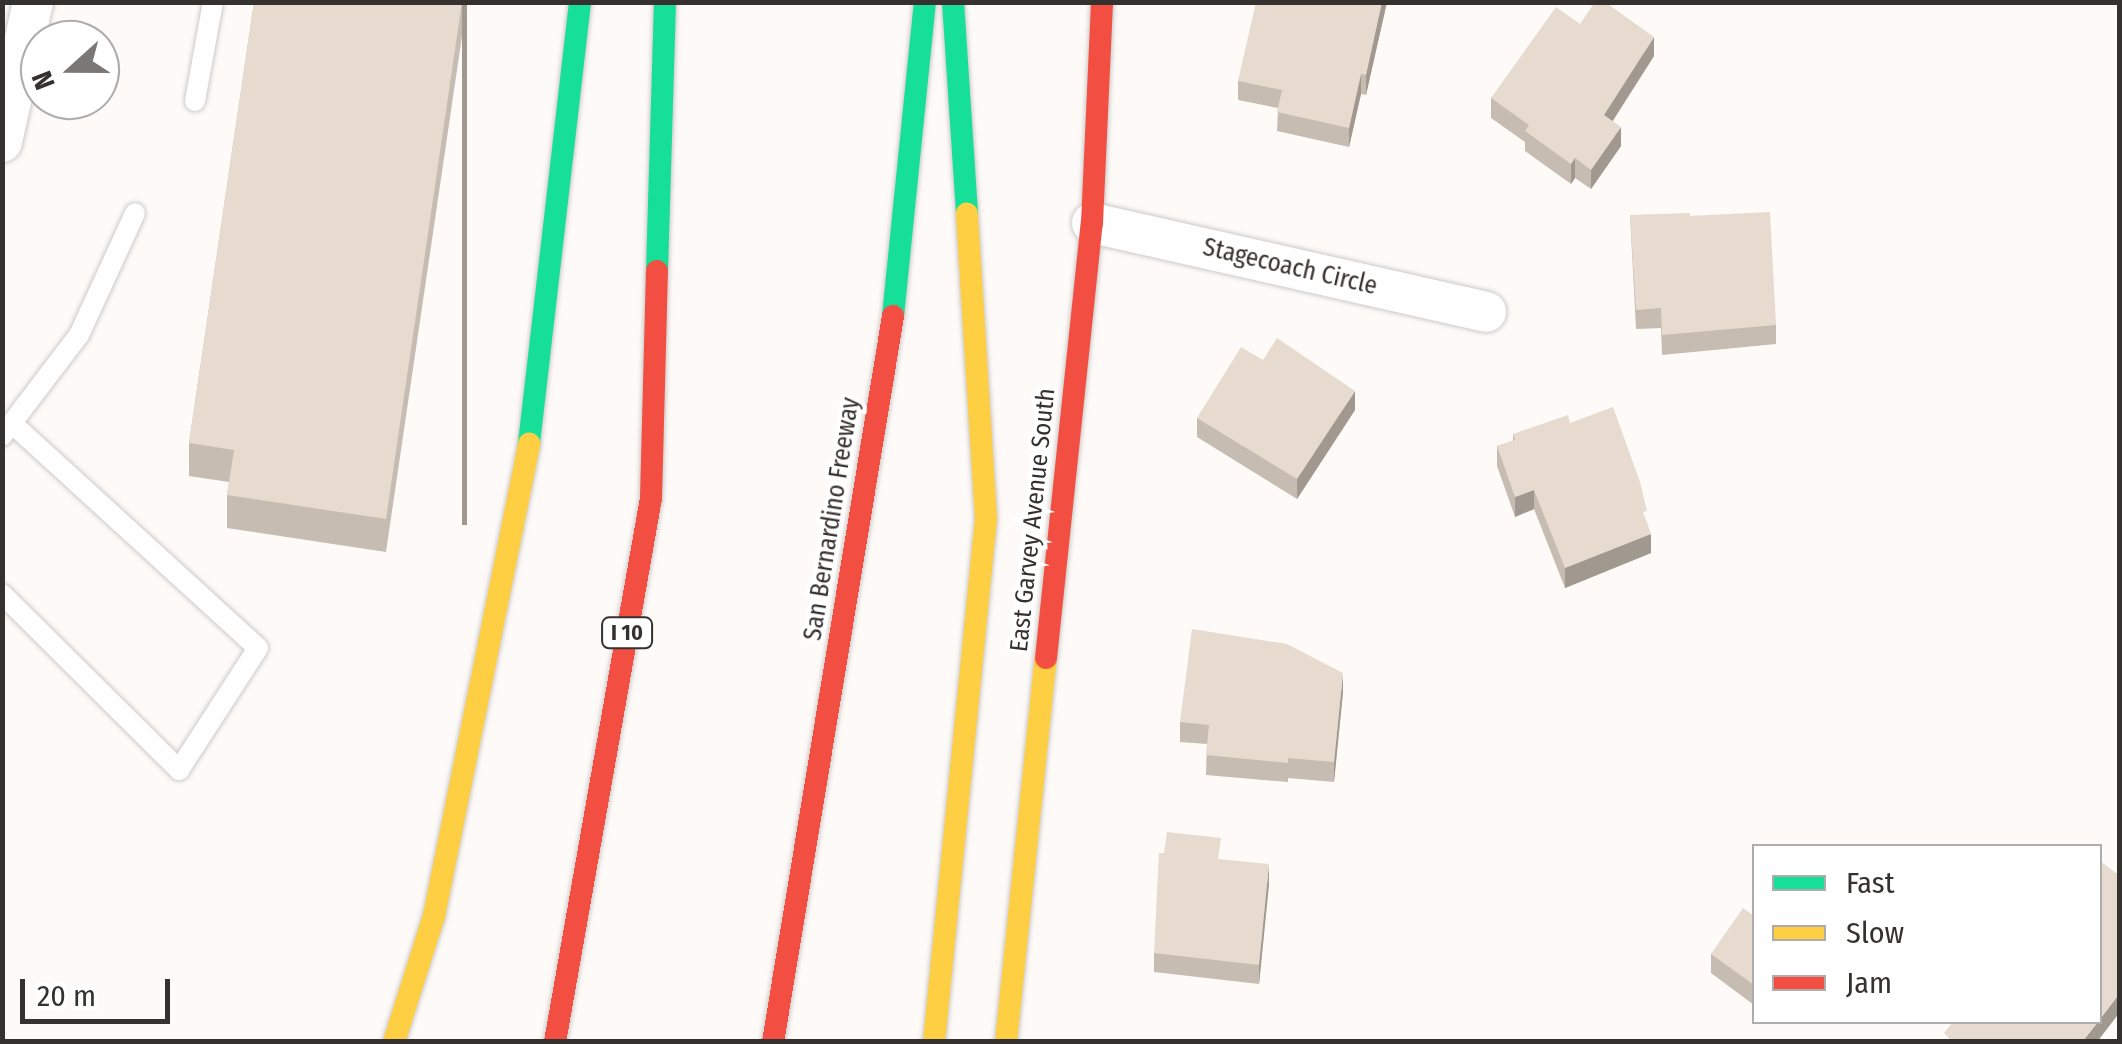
<!DOCTYPE html>
<style>
body{margin:0}
#map{position:relative;width:2122px;height:1044px;overflow:hidden;background:#fdfaf8;font-family:"Fira Sans Condensed",sans-serif}
div>[style]{position:absolute}
.roads{filter:drop-shadow(0 0 2px #cdcac8) drop-shadow(0 0 2px #cdcac8)}
.lane>*{height:20px;margin:-10px;padding:0 10px;transform-origin:10px;border-radius:10px;background:#fffefe}
.street>*{height:40px;margin:-20px;padding:0 20px;transform-origin:20px;border-radius:20px;background:#fffefe}
.fast>*{height:22px;margin:-11px;padding:0 11px;transform-origin:11px;border-radius:11px;background:#16e098}
.slow>*{height:22px;margin:-11px;padding:0 11px;transform-origin:11px;border-radius:11px;background:#ffcf43}
.jam>*{height:22px;margin:-11px;padding:0 11px;transform-origin:11px;border-radius:11px;background:#f24e42}
.wall>*{inset:0;background:#c6bcb1}
.shaded-wall>*{inset:0;background:#a19990;transform-origin:0 0}
.building>*{inset:0;background:#e6dbce}
span{translate:-50% -50%;white-space:nowrap;text-align:center;line-height:1.15;-webkit-text-stroke:8px #fff;paint-order:stroke}
.shield-label span{padding:2px 8px;background:#fff;border:2px solid;border-radius:8px;-webkit-text-stroke-width:0}
.shield-label{font-size:22px;color:#35312e;font-weight:700}
.street-label{font-size:25px;color:#35312e}
.frame{position:absolute;inset:0;border:5px solid #35312e;pointer-events:none}
.legend{position:absolute;left:1752px;top:844px;width:350px;height:180px;box-sizing:border-box;background:#fff;border:2px solid #aeadab;margin:0;padding:12px 18px;list-style:none;font-size:30px;color:#35312e}
.legend li{display:flex;align-items:center;gap:20px;height:50px}
.legend b{width:50px;border:2px solid #aeadab}
.north{position:absolute;left:20px;top:20px;width:100px;height:100px;box-sizing:border-box;background:#fff;border:2px solid #aeadab;border-radius:50%;rotate:249deg;font-size:28px;font-weight:700;line-height:40px;text-align:center;color:#35312e}
.north::after{content:'';display:block;margin:auto;width:35px;height:45px;background:#7b7775;clip-path:polygon(50% 0,100% 100%,50% 72%,0 100%)}
.scale{position:absolute;left:20px;top:979px;width:150px;height:45px;box-sizing:border-box;border:5px solid #35312e;border-top:0;padding-left:12px;font-size:30px;line-height:35px;white-space:nowrap;color:#35312e;-webkit-text-stroke:8px #fff;paint-order:stroke}
</style>
<div id="map">
<div class="roads">
<div class="lane">
<i style="left:195px;top:101px;width:101px;rotate:-79.7deg"></i>
<i style="left:2px;top:436px;width:127px;rotate:-52.7deg"></i>
<i style="left:79px;top:335px;width:134px;rotate:-65.3deg"></i>
<i style="left:2px;top:594px;width:250px;rotate:44.8deg"></i>
<i style="left:179px;top:770px;width:145px;rotate:-57.1deg"></i>
<i style="left:258px;top:648px;width:333px;rotate:-137.6deg"></i>
</div>
<div class="street">
<i style="left:2px;top:142px;width:143px;rotate:-77.5deg"></i>
<i style="left:1092px;top:223px;width:404px;rotate:12.7deg"></i>
</div>
<div class="fast">
<i style="left:953px;top:2px;width:212px;rotate:86.2deg"></i>
<i style="left:657px;top:271px;width:269px;rotate:-88.3deg"></i>
<i style="left:893px;top:316px;width:316px;rotate:-84.2deg"></i>
<i style="left:529px;top:443px;width:444px;rotate:-83.4deg"></i>
</div>
<div class="slow">
<i style="left:394px;top:1042px;width:132px;rotate:-72.4deg"></i>
<i style="left:434px;top:916px;width:482px;rotate:-78.6deg"></i>
<i style="left:934px;top:1042px;width:527px;rotate:-84.33deg"></i>
<i style="left:986px;top:518px;width:305px;rotate:-93.6deg"></i>
<i style="left:1006px;top:1042px;width:386px;rotate:-84.1deg"></i>
</div>
<div class="jam">
<i style="left:1046px;top:658px;width:437px;rotate:-84deg"></i>
<i style="left:1092px;top:223px;width:221px;rotate:-87.4deg"></i>
<i style="left:555px;top:1042px;width:552px;rotate:-79.99deg"></i>
<i style="left:651px;top:498px;width:227px;rotate:-88.5deg"></i>
<i style="left:773px;top:1042px;width:736px;rotate:-80.61deg"></i>
</div>
</div>
<div class="wall">
<i style="clip-path:polygon(254px 2px,467px 2px,386px 552px,227px 528px,227px 495px,229px 482px,189px 476px,189px 443px)"></i>
<i style="clip-path:polygon(1387px 2px,1366px 95px,1361px 94px,1349px 147px,1277px 131px,1278px 108px,1238px 100px,1238px 81px)"></i>
<i style="clip-path:polygon(1580px 24px,1654px 56px,1613px 121px,1621px 146px,1591px 189px,1575px 178px,1571px 184px,1525px 151px,1525px 142px,1491px 118px,1491px 98px)"></i>
<i style="clip-path:polygon(1630px 215px,1690px 216px,1776px 325px,1776px 344px,1662px 355px,1661px 328px,1636px 329px)"></i>
<i style="clip-path:polygon(1355px 410px,1297px 499px,1197px 437px,1197px 418px)"></i>
<i style="clip-path:polygon(1570px 423px,1647px 523px,1651px 553px,1565px 588px,1534px 509px,1515px 517px,1497px 466px,1497px 446px,1513px 441px,1513px 434px)"></i>
<i style="clip-path:polygon(1343px 692px,1334px 782px,1288px 778px,1288px 782px,1206px 775px,1207px 744px,1180px 742px,1180px 722px)"></i>
<i style="clip-path:polygon(1220px 859px,1269px 884px,1259px 984px,1154px 972px,1154px 953px)"></i>
<i style="clip-path:polygon(1754px 916px,1754px 1005px,1711px 973px,1711px 954px)"></i>
</div>
<div class="shaded-wall">
<i style="left:462px;top:2px;width:5px;height:523px"></i>
<i style="clip-path:polygon(1382px 2px,1387px 2px,1366px 95px,1366px 75px)"></i>
<i style="clip-path:polygon(1654px 37px,1654px 56px,1604px 134px,1604px 115px)"></i>
<i style="clip-path:polygon(1361px 74px,1361px 94px,1349px 147px,1349px 128px)"></i>
<i style="clip-path:polygon(1621px 127px,1621px 146px,1591px 189px,1591px 170px)"></i>
<i style="clip-path:polygon(1575px 158px,1575px 178px,1571px 184px,1571px 164px)"></i>
<i style="clip-path:polygon(1355px 391px,1355px 410px,1297px 499px,1297px 479px)"></i>
<i style="clip-path:polygon(1534px 490px,1534px 509px,1515px 517px,1515px 497px)"></i>
<i style="clip-path:polygon(1651px 534px,1651px 553px,1565px 588px,1565px 568px)"></i>
<i style="clip-path:polygon(1343px 673px,1343px 692px,1334px 782px,1334px 762px)"></i>
<i style="clip-path:polygon(1269px 864px,1269px 884px,1259px 984px,1259px 965px)"></i>
<i style="clip-path:polygon(2120px 993px,2120px 1012px,2097px 1042px,2082px 1042px,2098px 1022px,2100px 1022px,2100px 1019px)"></i>
</div>
<div class="building">
<i style="clip-path:polygon(254px 2px,462px 2px,386px 519px,227px 495px,234px 450px,189px 443px)"></i>
<i style="clip-path:polygon(1256px 2px,1382px 2px,1366px 75px,1361px 74px,1349px 128px,1277px 112px,1282px 90px,1238px 81px)"></i>
<i style="clip-path:polygon(1595px 2px,1605px 2px,1654px 37px,1604px 115px,1621px 127px,1591px 170px,1575px 158px,1571px 164px,1525px 131px,1529px 125px,1491px 98px,1556px 7px,1580px 24px)"></i>
<i style="clip-path:polygon(1770px 212px,1776px 325px,1662px 335px,1661px 308px,1636px 310px,1630px 215px,1690px 213px,1690px 216px)"></i>
<i style="clip-path:polygon(1277px 338px,1355px 391px,1297px 479px,1197px 418px,1241px 347px,1263px 360px)"></i>
<i style="clip-path:polygon(1613px 407px,1640px 482px,1647px 511px,1643px 512px,1651px 534px,1565px 568px,1534px 490px,1515px 497px,1497px 446px,1515px 440px,1513px 434px,1568px 415px,1570px 423px)"></i>
<i style="clip-path:polygon(1192px 629px,1287px 644px,1343px 673px,1334px 762px,1288px 758px,1288px 763px,1206px 755px,1209px 725px,1180px 722px)"></i>
<i style="clip-path:polygon(1167px 832px,1221px 838px,1218px 859px,1269px 864px,1259px 965px,1154px 953px,1159px 853px,1164px 853px)"></i>
<i style="clip-path:polygon(2100px 861px,2120px 876px,2120px 993px,2100px 1019px)"></i>
<i style="clip-path:polygon(1743px 908px,1754px 916px,1754px 985px,1711px 954px)"></i>
<i style="clip-path:polygon(1953px 1022px,2098px 1022px,2082px 1042px,1952px 1042px,1944px 1033px)"></i>
</div>
<div class="shield-label">
<span style="left:627px;top:633px">I 10</span>
</div>
<div class="street-label">
<span style="left:1290px;top:267px;rotate:13deg">Stagecoach Circle</span>
<span style="left:832px;top:519px;rotate:-81deg">San Bernardino Freeway</span>
<span style="left:1033px;top:520px;rotate:-84deg">East Garvey Avenue South</span>
</div>
<div class="frame"></div>
<ul class="legend">
<li><b style="height:12px;background:#16e098"></b>Fast</li>
<li><b style="height:12px;background:#ffcf43"></b>Slow</li>
<li><b style="height:12px;background:#f24e42"></b>Jam</li>
</ul>
<div class="north">N</div>
<div class="scale">20 m</div>
</div>
